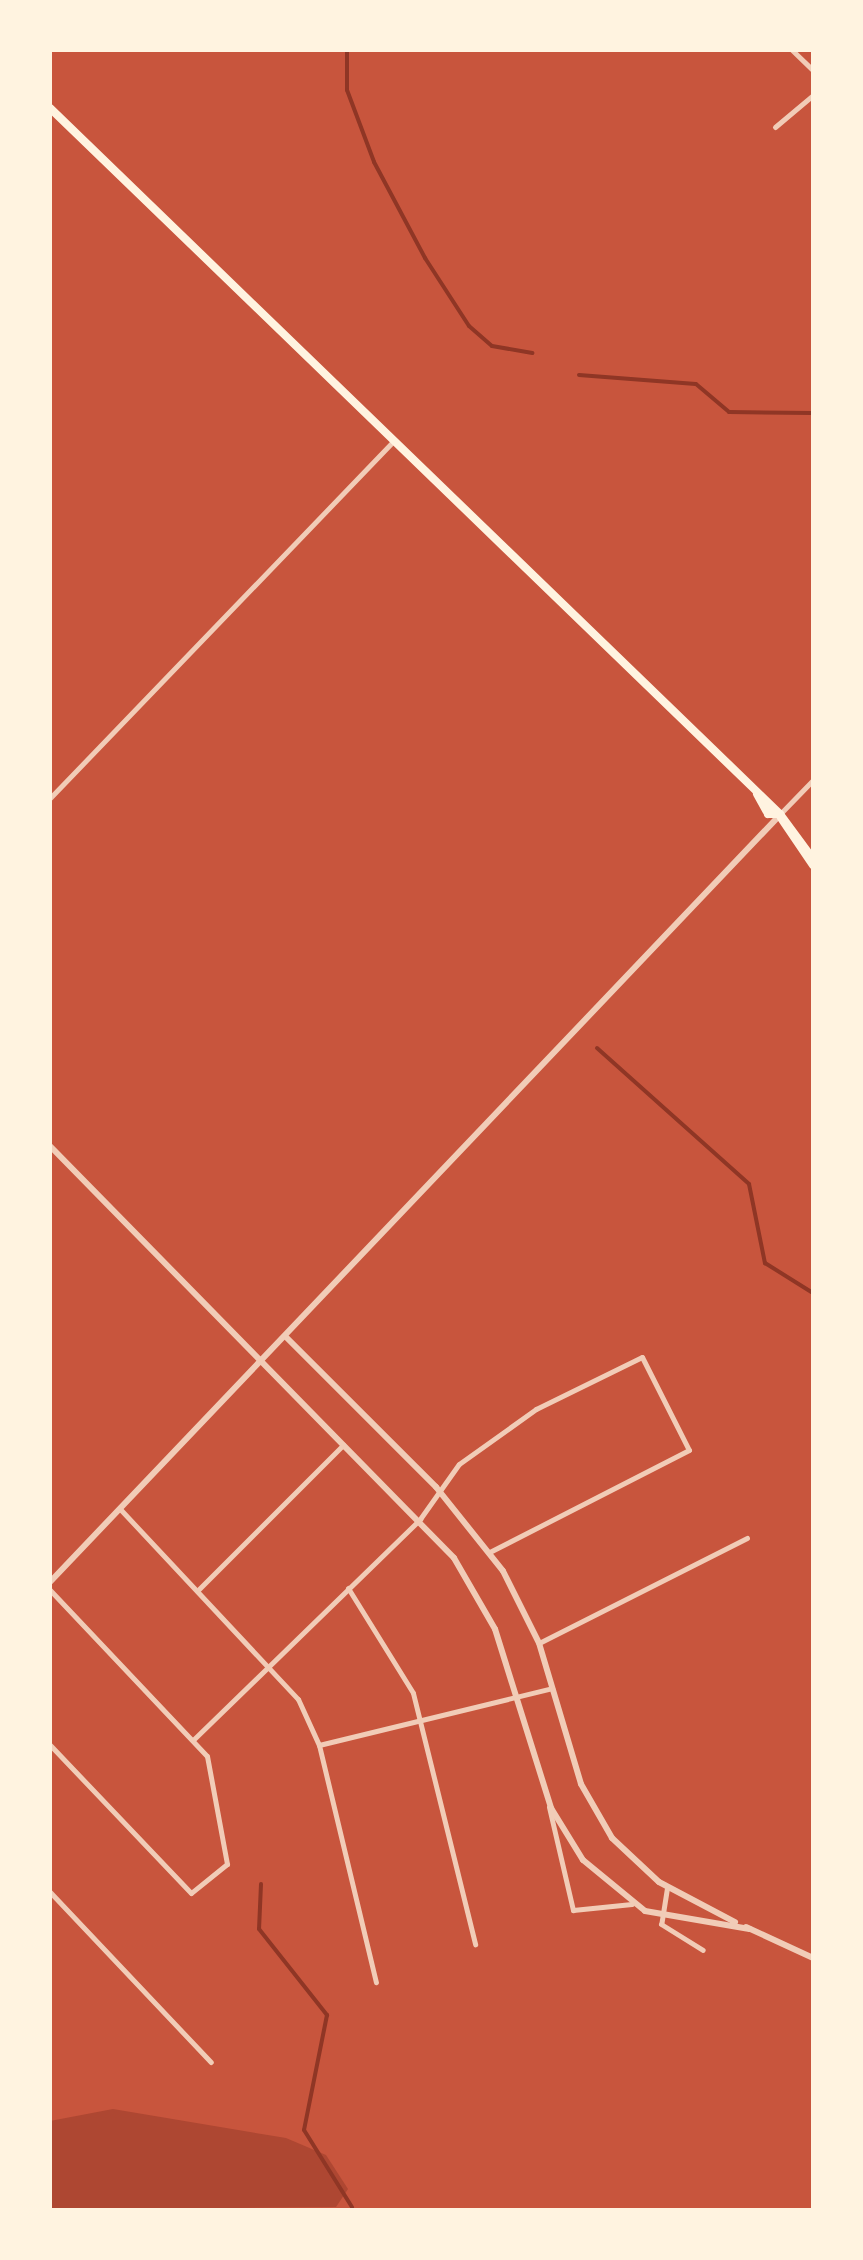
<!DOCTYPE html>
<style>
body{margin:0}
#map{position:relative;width:863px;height:2260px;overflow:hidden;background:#c8553d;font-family:"Noto Serif",serif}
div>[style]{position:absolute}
.green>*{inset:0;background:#ae4732}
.stream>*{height:4px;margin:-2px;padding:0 2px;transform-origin:2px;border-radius:2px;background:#8f3625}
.minor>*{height:5px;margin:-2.5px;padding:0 2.5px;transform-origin:2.5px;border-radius:2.5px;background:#f1ccb7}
.tertiary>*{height:6px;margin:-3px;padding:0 3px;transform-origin:3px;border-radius:3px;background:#f1ccb7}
.secondary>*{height:8px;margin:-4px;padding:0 4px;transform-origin:4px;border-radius:4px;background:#fff3e0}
span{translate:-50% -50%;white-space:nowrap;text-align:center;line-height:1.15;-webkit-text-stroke:9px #fff3e0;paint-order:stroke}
.frame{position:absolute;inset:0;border:52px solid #fff3e0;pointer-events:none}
</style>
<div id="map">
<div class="green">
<i style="clip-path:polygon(113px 2109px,286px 2138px,326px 2155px,348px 2189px,336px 2207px,50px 2210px,50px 2121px)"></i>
</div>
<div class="stream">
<i style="left:347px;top:50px;width:40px;rotate:90deg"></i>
<i style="left:347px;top:90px;width:77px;rotate:69.4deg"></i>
<i style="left:374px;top:162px;width:109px;rotate:62deg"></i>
<i style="left:425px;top:258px;width:81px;rotate:57.1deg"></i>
<i style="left:469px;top:326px;width:30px;rotate:41deg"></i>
<i style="left:492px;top:346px;width:41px;rotate:9.9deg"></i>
<i style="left:579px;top:375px;width:117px;rotate:4.4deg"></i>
<i style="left:696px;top:384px;width:43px;rotate:40.3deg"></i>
<i style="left:729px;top:412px;width:84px;rotate:0.7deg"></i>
<i style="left:597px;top:1048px;width:204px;rotate:41.8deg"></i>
<i style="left:749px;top:1184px;width:81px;rotate:78.6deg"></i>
<i style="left:765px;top:1263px;width:57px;rotate:32deg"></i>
<i style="left:261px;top:1884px;width:45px;rotate:92.5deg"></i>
<i style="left:259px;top:1929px;width:110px;rotate:51.7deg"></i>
<i style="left:327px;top:2015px;width:117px;rotate:101.3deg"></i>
<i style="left:304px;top:2130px;width:91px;rotate:58.1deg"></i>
<i style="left:319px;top:2210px;width:47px"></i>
</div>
<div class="minor">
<i style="left:792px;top:50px;width:29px;rotate:44deg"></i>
<i style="left:775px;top:127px;width:50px;rotate:-40.1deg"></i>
<i style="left:50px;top:798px;width:496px;rotate:-46.1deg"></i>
<i style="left:780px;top:814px;width:47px;rotate:-45.9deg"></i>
<i style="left:121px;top:1510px;width:259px;rotate:46.9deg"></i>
<i style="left:298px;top:1699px;width:51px;rotate:65.5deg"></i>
<i style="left:319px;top:1745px;width:244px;rotate:76.5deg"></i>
<i style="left:348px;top:1588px;width:123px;rotate:58.2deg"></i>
<i style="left:413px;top:1693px;width:259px;rotate:76.1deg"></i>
<i style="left:199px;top:1589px;width:204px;rotate:-45deg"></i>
<i style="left:50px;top:1590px;width:228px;rotate:46.6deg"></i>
<i style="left:207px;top:1756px;width:110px;rotate:79.5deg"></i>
<i style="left:227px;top:1864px;width:46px;rotate:141.1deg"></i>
<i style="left:191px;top:1893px;width:204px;rotate:-133.6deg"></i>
<i style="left:539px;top:1643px;width:233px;rotate:-26.8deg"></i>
<i style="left:193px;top:1740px;width:317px;rotate:-44.2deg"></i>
<i style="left:420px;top:1519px;width:67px;rotate:-54.7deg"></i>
<i style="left:459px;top:1464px;width:95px;rotate:-35.5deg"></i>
<i style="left:536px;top:1409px;width:118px;rotate:-26.1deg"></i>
<i style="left:642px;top:1357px;width:104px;rotate:63.2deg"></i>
<i style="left:689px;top:1450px;width:224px;rotate:152.9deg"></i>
<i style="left:319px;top:1745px;width:240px;rotate:-13.7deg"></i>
<i style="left:549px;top:1807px;width:106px;rotate:76.9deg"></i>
<i style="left:573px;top:1910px;width:59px;rotate:-5.8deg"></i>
<i style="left:667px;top:1888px;width:36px;rotate:99deg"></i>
<i style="left:661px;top:1924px;width:49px;rotate:31.8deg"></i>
<i style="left:50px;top:1892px;width:234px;rotate:46.6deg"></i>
</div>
<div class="tertiary">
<i style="left:50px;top:1146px;width:577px;rotate:45.56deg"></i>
<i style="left:454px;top:1558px;width:82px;rotate:60deg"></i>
<i style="left:495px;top:1629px;width:188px;rotate:72.6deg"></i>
<i style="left:551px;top:1808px;width:61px;rotate:58.4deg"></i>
<i style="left:583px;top:1860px;width:80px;rotate:39.4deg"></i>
<i style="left:645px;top:1911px;width:106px;rotate:9.8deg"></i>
<i style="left:287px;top:1338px;width:211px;rotate:45deg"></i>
<i style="left:436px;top:1487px;width:107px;rotate:51.4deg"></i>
<i style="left:503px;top:1571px;width:80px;rotate:63.4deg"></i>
<i style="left:539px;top:1643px;width:147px;rotate:73.4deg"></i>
<i style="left:581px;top:1784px;width:62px;rotate:60.1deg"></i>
<i style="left:612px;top:1838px;width:64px;rotate:43.1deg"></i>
<i style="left:659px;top:1882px;width:86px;rotate:27.8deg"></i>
<i style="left:50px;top:1582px;width:1059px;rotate:-46.42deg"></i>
<i style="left:746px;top:1927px;width:74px;rotate:24.8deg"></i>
</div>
<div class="secondary">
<i style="left:50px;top:108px;width:1016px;rotate:44.04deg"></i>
<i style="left:780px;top:814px;width:56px;rotate:53.7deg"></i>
<i style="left:757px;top:794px;width:23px;rotate:61deg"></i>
<i style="left:768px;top:814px;width:12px"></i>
<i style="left:781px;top:818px;width:57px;rotate:55.8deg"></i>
</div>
<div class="frame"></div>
</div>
